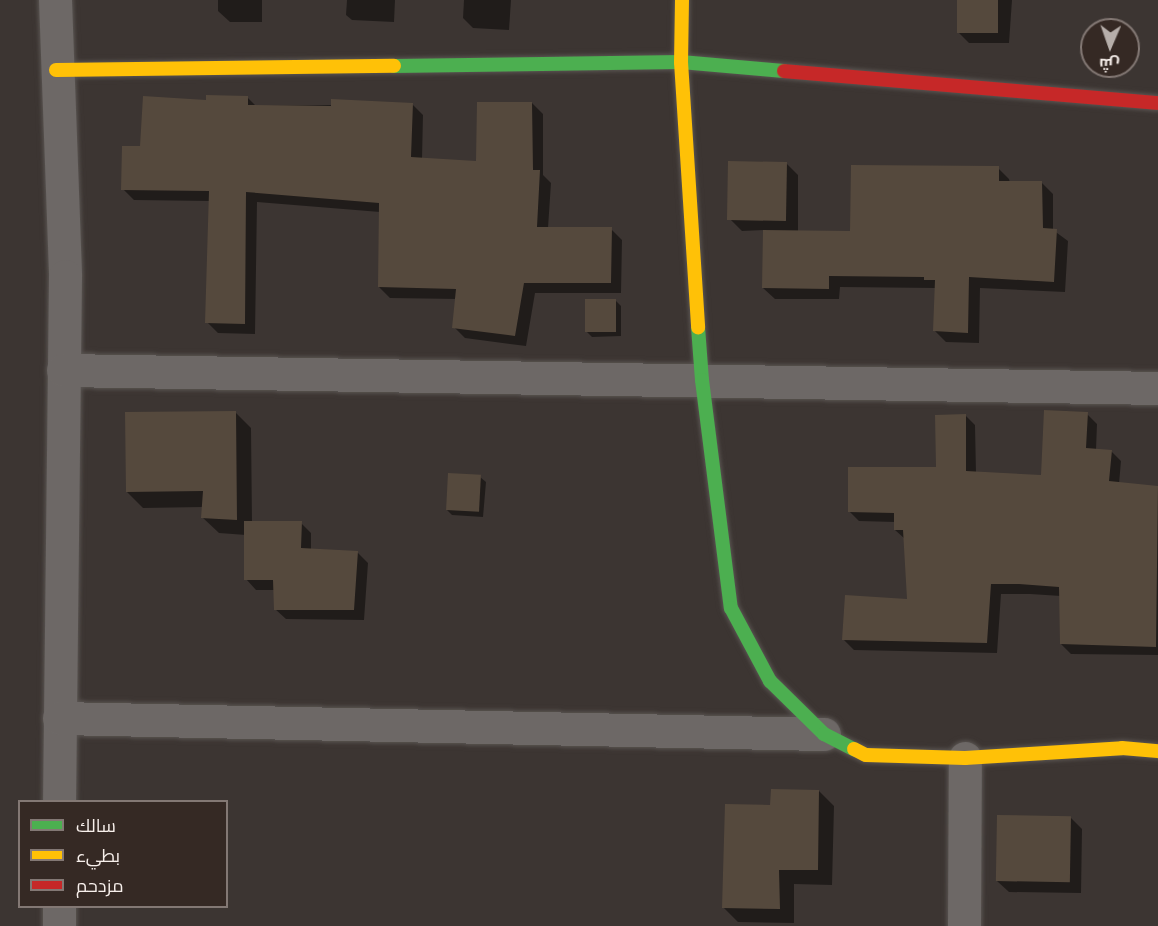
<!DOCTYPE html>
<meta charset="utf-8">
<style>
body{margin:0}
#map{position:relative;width:1158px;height:926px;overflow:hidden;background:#3c3532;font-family:Spectral,Cairo,serif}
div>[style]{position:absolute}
.shadow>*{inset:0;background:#0007}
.building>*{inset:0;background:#55493d;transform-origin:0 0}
.roads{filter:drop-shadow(0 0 2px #595451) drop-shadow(0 0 2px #595451)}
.street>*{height:33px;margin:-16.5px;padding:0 16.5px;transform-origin:16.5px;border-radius:16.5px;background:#6d6866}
.fast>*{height:14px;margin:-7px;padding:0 7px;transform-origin:7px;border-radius:7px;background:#4caf50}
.slow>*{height:14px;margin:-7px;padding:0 7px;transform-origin:7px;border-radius:7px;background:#ffc107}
.jam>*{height:14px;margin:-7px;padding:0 7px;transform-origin:7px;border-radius:7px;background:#c62828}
span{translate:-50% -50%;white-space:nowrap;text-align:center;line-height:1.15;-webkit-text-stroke:6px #352924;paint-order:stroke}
.legend{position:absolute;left:18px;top:800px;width:210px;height:108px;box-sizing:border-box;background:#352924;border:2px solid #837874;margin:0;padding:8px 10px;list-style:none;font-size:18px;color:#f7efeb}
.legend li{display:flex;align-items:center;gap:12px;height:30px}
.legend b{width:30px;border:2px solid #837874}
.north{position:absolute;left:1080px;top:18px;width:60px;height:60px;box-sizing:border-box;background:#352924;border:2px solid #837874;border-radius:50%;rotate:182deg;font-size:16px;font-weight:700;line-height:24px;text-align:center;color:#f7efeb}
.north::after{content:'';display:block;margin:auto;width:21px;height:27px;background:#b6aeaa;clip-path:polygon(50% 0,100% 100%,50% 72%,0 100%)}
</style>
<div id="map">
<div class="shadow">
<i style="clip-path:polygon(218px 0,262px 0,262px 22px,230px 22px,218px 11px)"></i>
<i style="clip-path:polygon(347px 0,395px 0,394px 22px,352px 20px,346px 15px)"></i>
<i style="clip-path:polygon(464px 0,511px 0,509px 30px,473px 28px,463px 18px)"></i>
<i style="clip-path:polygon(958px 0,1012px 0,1009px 43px,969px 43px,958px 32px)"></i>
<i style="clip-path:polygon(247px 97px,256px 106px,412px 104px,423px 115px,422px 159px,478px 162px,532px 103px,543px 114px,543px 175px,551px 183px,548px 228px,611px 229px,622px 240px,621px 293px,535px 293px,526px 346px,465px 338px,454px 327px,457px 299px,390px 298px,379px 287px,380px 212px,257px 202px,255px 334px,218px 333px,207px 322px,210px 201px,134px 200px,123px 189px,141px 148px,207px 101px)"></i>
<i style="clip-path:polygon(786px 163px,798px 175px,798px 232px,851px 232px,998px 168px,1009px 179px,1010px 183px,1041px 182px,1053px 194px,1053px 230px,1068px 241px,1065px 292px,980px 288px,979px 343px,946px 342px,935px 331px,935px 288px,840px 287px,839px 299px,775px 299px,763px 288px,764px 230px,742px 231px,730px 219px)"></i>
<i style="clip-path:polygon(615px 300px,621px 306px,621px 336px,592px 337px,586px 331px)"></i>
<i style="clip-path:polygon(235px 412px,251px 428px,252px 522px,301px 523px,311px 533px,311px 550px,358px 553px,368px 563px,364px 620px,286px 619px,275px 609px,275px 590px,256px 590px,246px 579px,246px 535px,219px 533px,202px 517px,203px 507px,143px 508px,127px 492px)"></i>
<i style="clip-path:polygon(1087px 414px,1097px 424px,1096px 450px,1111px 451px,1121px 461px,1119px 484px,1158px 487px,1158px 655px,1071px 654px,1061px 644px,1061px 596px,1030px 594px,1001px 594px,997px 653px,854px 650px,844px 640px,908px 601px,905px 539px,895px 530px,895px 522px,859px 521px,849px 511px,937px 468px,965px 415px,975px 425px,976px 473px,1042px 477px)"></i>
<i style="clip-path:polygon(480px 477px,486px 482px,483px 517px,452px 515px,447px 510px)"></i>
<i style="clip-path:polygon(819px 791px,834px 806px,832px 885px,794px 884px,794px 923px,738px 922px,723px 907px,771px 806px)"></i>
<i style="clip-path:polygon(1071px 818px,1082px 829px,1081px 893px,1009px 892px,997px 881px)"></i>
</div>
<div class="building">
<i style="left:957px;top:0;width:41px;height:33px"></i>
<i style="clip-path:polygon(206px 95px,248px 96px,248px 105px,331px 106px,331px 99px,413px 103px,411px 157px,476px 161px,477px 102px,532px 102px,533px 170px,540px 170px,537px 227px,612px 227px,611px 283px,524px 283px,515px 336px,452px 328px,456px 289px,378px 287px,379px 203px,246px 192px,245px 324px,205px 323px,209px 191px,121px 190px,122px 146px,140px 146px,143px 96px,206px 100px)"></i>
<i style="left:728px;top:161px;width:59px;height:59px;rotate:1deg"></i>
<i style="clip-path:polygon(851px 165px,999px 166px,999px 181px,1042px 181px,1043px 228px,1057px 229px,1054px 282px,969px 277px,968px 333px,933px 331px,935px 280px,924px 280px,924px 277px,829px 276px,829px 289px,762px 288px,763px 230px,850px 231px)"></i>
<i style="left:585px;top:299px;width:31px;height:33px"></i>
<i style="clip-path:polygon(1044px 410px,1088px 412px,1086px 448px,1112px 450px,1109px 481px,1158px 486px,1156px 647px,1060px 644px,1059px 587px,1019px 584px,991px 584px,987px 643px,842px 640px,845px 595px,907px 599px,903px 530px,894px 530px,894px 513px,848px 512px,848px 467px,936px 467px,935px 415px,966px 414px,966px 471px,1041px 475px)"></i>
<i style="clip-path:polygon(236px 411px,237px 520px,201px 518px,203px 491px,126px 492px,125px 412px)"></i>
<i style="left:448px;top:473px;width:33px;height:37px;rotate:3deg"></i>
<i style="clip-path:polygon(244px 521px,302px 521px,301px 548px,358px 551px,354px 610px,274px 610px,273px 580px,244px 580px)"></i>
<i style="clip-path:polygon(771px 789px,819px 790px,818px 870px,779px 870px,780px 909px,722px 908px,725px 804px,770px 805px)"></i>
<i style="left:997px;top:815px;width:74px;height:66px;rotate:1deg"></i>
</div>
<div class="roads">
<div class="street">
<i style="left:55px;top:0;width:276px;rotate:87.9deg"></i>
<i style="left:65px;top:276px;width:526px;rotate:90.65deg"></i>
<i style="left:63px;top:370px;width:1095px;rotate:0.94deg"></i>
<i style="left:59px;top:718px;width:765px;rotate:1.2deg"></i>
<i style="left:59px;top:926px;width:20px;rotate:-90deg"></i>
<i style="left:964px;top:926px;width:168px;rotate:-89.7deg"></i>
</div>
<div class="fast">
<i style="left:394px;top:66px;width:287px;rotate:-0.8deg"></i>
<i style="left:681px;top:62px;width:103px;rotate:5deg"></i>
<i style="left:698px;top:327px;width:53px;rotate:85.7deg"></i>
<i style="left:702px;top:380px;width:230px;rotate:82.8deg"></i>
<i style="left:731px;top:608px;width:83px;rotate:61.9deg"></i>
<i style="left:770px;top:681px;width:76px;rotate:44.5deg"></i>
<i style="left:824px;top:734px;width:34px;rotate:27deg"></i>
</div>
<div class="slow">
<i style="left:682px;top:0;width:62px;rotate:90.9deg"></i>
<i style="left:681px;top:62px;width:266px;rotate:86.3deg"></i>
<i style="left:56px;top:70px;width:338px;rotate:-0.7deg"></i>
<i style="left:854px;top:749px;width:13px;rotate:27deg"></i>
<i style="left:866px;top:755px;width:99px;rotate:1.7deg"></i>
<i style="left:965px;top:758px;width:157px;rotate:-3.6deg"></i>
<i style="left:1122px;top:748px;width:36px;rotate:5deg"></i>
</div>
<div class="jam">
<i style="left:784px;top:71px;width:375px;rotate:4.9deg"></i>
</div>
</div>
<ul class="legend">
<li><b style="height:8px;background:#4caf50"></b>سالك</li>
<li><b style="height:8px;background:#ffc107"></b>بطيء</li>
<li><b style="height:8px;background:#c62828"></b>مزدحم</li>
</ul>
<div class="north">ش</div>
</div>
